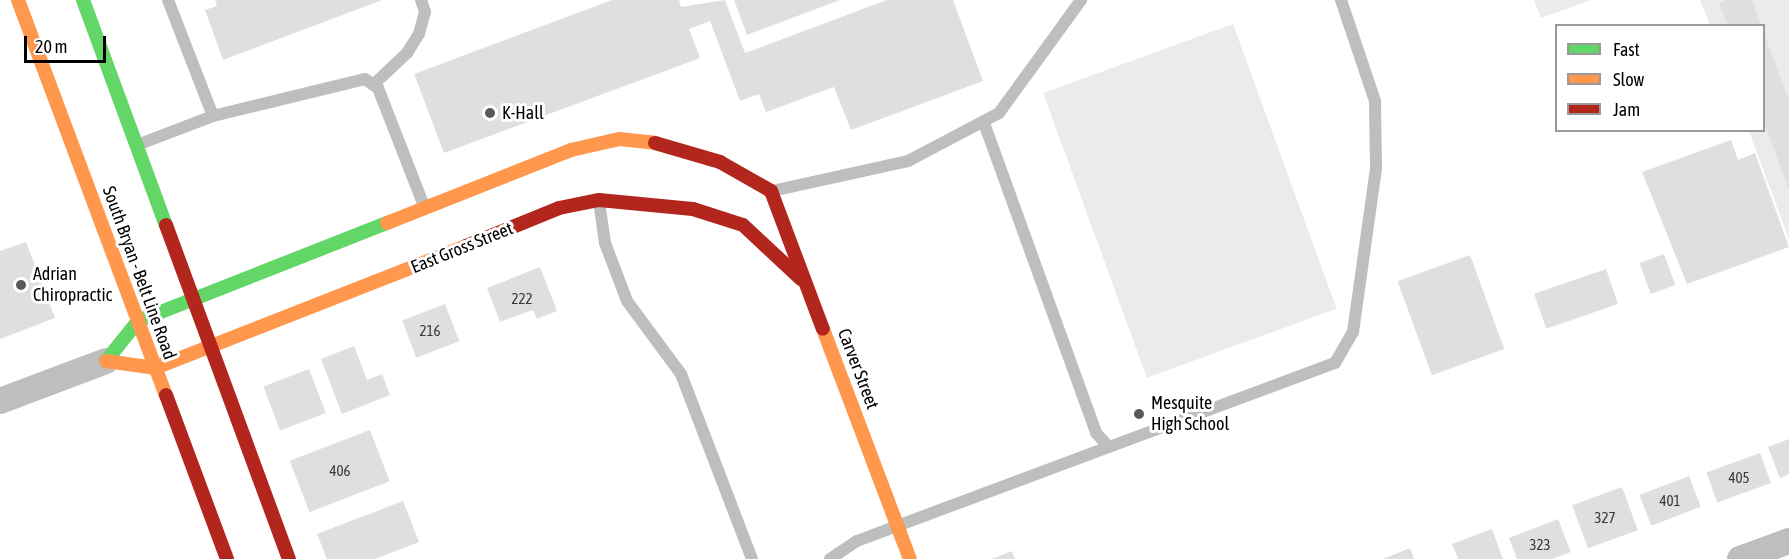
<!DOCTYPE html>
<style>
body{margin:0}
#map{position:relative;width:1789px;height:559px;overflow:hidden;background:#fff;font-family:"Asap Condensed",sans-serif}
div>[style]{position:absolute}
.green>*{inset:0;background:#ebebeb;transform-origin:0 0}
.building>*{inset:0;background:#dfdfdf;transform-origin:0 0}
.lane>*{height:12px;margin:-6px;padding:0 6px;transform-origin:6px;border-radius:6px;background:#bebebe}
.street>*{height:26px;margin:-13px;padding:0 13px;transform-origin:13px;border-radius:13px;background:#bebebe}
.fast>*{height:14px;margin:-7px;padding:0 7px;transform-origin:7px;border-radius:7px;background:#63d668}
.slow>*{height:14px;margin:-7px;padding:0 7px;transform-origin:7px;border-radius:7px;background:#ff974d}
.jam>*{height:14px;margin:-7px;padding:0 7px;transform-origin:7px;border-radius:7px;background:#b3261e}
.dots>*{width:16px;height:16px;translate:-50% -50%;box-sizing:border-box;border:3px solid #fff;border-radius:50%}
span{translate:-50% -50%;white-space:nowrap;text-align:center;line-height:1.15;-webkit-text-stroke:6px #fff;paint-order:stroke}
.number-label{font-size:15px;color:#383838}
.number-label span{-webkit-text-stroke-width:0}
.poi-label{font-size:18px;color:#000}
.left{translate:0 -50%;text-align:left}
.street-label{font-size:18px;color:#000}
.legend{position:absolute;left:1555px;top:24px;width:210px;height:108px;box-sizing:border-box;background:#fff;border:2px solid #999;margin:0;padding:8px 10px;list-style:none;font-size:18px;color:#000}
.legend li{display:flex;align-items:center;gap:12px;height:30px}
.legend b{width:30px;border:2px solid #999}
.scale{position:absolute;left:24px;top:36px;width:82px;height:27px;box-sizing:border-box;border:3px solid #000;border-top:0;padding-left:8px;font-size:18px;line-height:21px;white-space:nowrap;color:#000;-webkit-text-stroke:4px #fff;paint-order:stroke}
</style>
<div id="map">
<div class="green">
<i style="clip-path:polygon(1534px 0,1591px 0,1541px 18px)"></i>
<i style="clip-path:polygon(1700px 0,1789px 0,1789px 240px,1749px 131px,1764px 130px,1764px 26px,1710px 25px)"></i>
<i style="left:1233px;top:24px;width:303px;height:202px;rotate:70deg"></i>
</div>
<div class="building">
<i style="clip-path:polygon(215px 0,382px 0,223px 60px,205px 10px,217px 6px)"></i>
<i style="clip-path:polygon(612px 0,679px 0,681px 7px,725px 0,745px 53px,887px 0,953px 0,983px 81px,851px 130px,834px 87px,766px 112px,759px 94px,740px 101px,710px 21px,689px 29px,700px 58px,444px 153px,414px 74px)"></i>
<i style="clip-path:polygon(734px 0,840px 0,747px 35px)"></i>
<i style="clip-path:polygon(1727px 0,1752px 0,1761px 26px,1728px 26px,1719px 3px)"></i>
<i style="clip-path:polygon(1764px 33px,1789px 101px,1789px 190px,1764px 122px)"></i>
<i style="clip-path:polygon(1731px 140px,1738px 160px,1755px 153px,1789px 247px,1687px 284px,1642px 172px)"></i>
<i style="clip-path:polygon(26px 242px,55px 318px,0 339px,0 251px)"></i>
<i style="left:1664px;top:254px;width:33px;height:26px;rotate:70deg"></i>
<i style="left:1470px;top:255px;width:100px;height:77px;rotate:70deg"></i>
<i style="clip-path:polygon(540px 267px,557px 311px,537px 319px,533px 310px,500px 322px,487px 288px)"></i>
<i style="left:1606px;top:269px;width:37px;height:76px;rotate:71deg"></i>
<i style="left:445px;top:304px;width:40px;height:46px;rotate:69deg"></i>
<i style="clip-path:polygon(354px 346px,367px 380px,382px 374px,390px 395px,342px 414px,321px 359px)"></i>
<i style="left:309px;top:369px;width:47px;height:49px;rotate:69deg"></i>
<i style="left:370px;top:430px;width:55px;height:86px;rotate:69deg"></i>
<i style="clip-path:polygon(1789px 439px,1789px 474px,1780px 478px,1768px 447px)"></i>
<i style="left:1760px;top:453px;width:32px;height:57px;rotate:70deg"></i>
<i style="left:1689px;top:476px;width:33px;height:53px;rotate:69deg"></i>
<i style="left:1622px;top:487px;width:46px;height:53px;rotate:70deg"></i>
<i style="clip-path:polygon(403px 501px,419px 542px,375px 559px,327px 559px,317px 534px)"></i>
<i style="clip-path:polygon(1558px 519px,1571px 552px,1552px 559px,1517px 559px,1509px 538px)"></i>
<i style="clip-path:polygon(1492px 529px,1503px 559px,1458px 559px,1452px 544px)"></i>
<i style="clip-path:polygon(1410px 548px,1414px 559px,1383px 559px)"></i>
<i style="clip-path:polygon(1012px 551px,1015px 559px,992px 559px)"></i>
</div>
<div class="lane">
<i style="left:373px;top:85px;width:47px;rotate:-43.3deg"></i>
<i style="left:407px;top:53px;width:22px;rotate:-58deg"></i>
<i style="left:419px;top:34px;width:23px;rotate:-75deg"></i>
<i style="left:425px;top:12px;width:13px;rotate:-108deg"></i>
<i style="left:213px;top:116px;width:156px;rotate:-13.7deg"></i>
<i style="left:365px;top:79px;width:16px;rotate:35deg"></i>
<i style="left:378px;top:88px;width:127px;rotate:68.7deg"></i>
<i style="left:984px;top:123px;width:330px;rotate:70.1deg"></i>
<i style="left:1096px;top:433px;width:19px;rotate:47deg"></i>
<i style="left:1109px;top:447px;width:241px;rotate:-20.4deg"></i>
<i style="left:1335px;top:363px;width:36px;rotate:-60deg"></i>
<i style="left:1353px;top:332px;width:166px;rotate:-82deg"></i>
<i style="left:1376px;top:168px;width:67px;rotate:-90.9deg"></i>
<i style="left:1375px;top:101px;width:107px;rotate:-108.6deg"></i>
<i style="left:137px;top:145px;width:81px;rotate:-20.9deg"></i>
<i style="left:213px;top:116px;width:124px;rotate:-111.2deg"></i>
<i style="left:772px;top:191px;width:139px;rotate:-12.4deg"></i>
<i style="left:908px;top:161px;width:103px;rotate:-27.8deg"></i>
<i style="left:999px;top:113px;width:140px;rotate:-54deg"></i>
<i style="left:599px;top:201px;width:42px;rotate:81.9deg"></i>
<i style="left:605px;top:243px;width:62px;rotate:69.2deg"></i>
<i style="left:627px;top:301px;width:91px;rotate:53.5deg"></i>
<i style="left:681px;top:374px;width:198px;rotate:69deg"></i>
<i style="left:830px;top:559px;width:32px;rotate:-34deg"></i>
<i style="left:857px;top:541px;width:269px;rotate:-20.5deg"></i>
</div>
<div class="street">
<i style="left:0;top:401px;width:113px;rotate:-20.7deg"></i>
<i style="left:1740px;top:559px;width:52px;rotate:-20.2deg"></i>
</div>
<div class="fast">
<i style="left:83px;top:0;width:240px;rotate:69.8deg"></i>
<i style="left:106px;top:361px;width:51px;rotate:-51.3deg"></i>
<i style="left:138px;top:321px;width:268px;rotate:-21.5deg"></i>
</div>
<div class="slow">
<i style="left:18px;top:0;width:422px;rotate:69.5deg"></i>
<i style="left:387px;top:223px;width:198px;rotate:-21.6deg"></i>
<i style="left:571px;top:150px;width:49px;rotate:-12.9deg"></i>
<i style="left:619px;top:139px;width:36px;rotate:6deg"></i>
<i style="left:823px;top:329px;width:246px;rotate:69.3deg"></i>
<i style="left:106px;top:361px;width:49px;rotate:8.1deg"></i>
<i style="left:155px;top:368px;width:334px;rotate:-21.4deg"></i>
</div>
<div class="jam">
<i style="left:655px;top:143px;width:68px;rotate:16.3deg"></i>
<i style="left:720px;top:162px;width:59px;rotate:29.6deg"></i>
<i style="left:771px;top:191px;width:147px;rotate:69.4deg"></i>
<i style="left:166px;top:225px;width:356px;rotate:69.8deg"></i>
<i style="left:466px;top:246px;width:100px;rotate:-22.2deg"></i>
<i style="left:559px;top:208px;width:41px;rotate:-11.3deg"></i>
<i style="left:599px;top:200px;width:94px;rotate:5.5deg"></i>
<i style="left:693px;top:209px;width:52px;rotate:17.7deg"></i>
<i style="left:743px;top:225px;width:79px;rotate:43deg"></i>
<i style="left:166px;top:395px;width:175px;rotate:69.6deg"></i>
</div>
<div class="dots">
<i style="left:490px;top:113px;background:#595959"></i>
<i style="left:21px;top:285px;background:#595959"></i>
<i style="left:1139px;top:414px;background:#595959"></i>
</div>
<div class="number-label">
<span style="left:522px;top:299px">222</span>
<span style="left:430px;top:331px">216</span>
<span style="left:340px;top:471px">406</span>
<span style="left:1739px;top:478px">405</span>
<span style="left:1670px;top:501px">401</span>
<span style="left:1605px;top:518px">327</span>
<span style="left:1540px;top:545px">323</span>
</div>
<div class="poi-label">
<span class="left" style="left:502px;top:113px">K-Hall</span>
<span class="left" style="left:33px;top:285px">Adrian<br>Chiropractic</span>
<span class="left" style="left:1151px;top:414px">Mesquite<br>High School</span>
</div>
<div class="street-label">
<span style="left:462px;top:248px;rotate:-22deg">East Gross Street</span>
<span style="left:139px;top:273px;rotate:70deg">South Bryan - Belt Line Road</span>
<span style="left:858px;top:369px;rotate:69deg">Carver Street</span>
</div>
<ul class="legend">
<li><b style="height:8px;background:#63d668"></b>Fast</li>
<li><b style="height:8px;background:#ff974d"></b>Slow</li>
<li><b style="height:8px;background:#b3261e"></b>Jam</li>
</ul>
<div class="scale">20 m</div>
</div>
